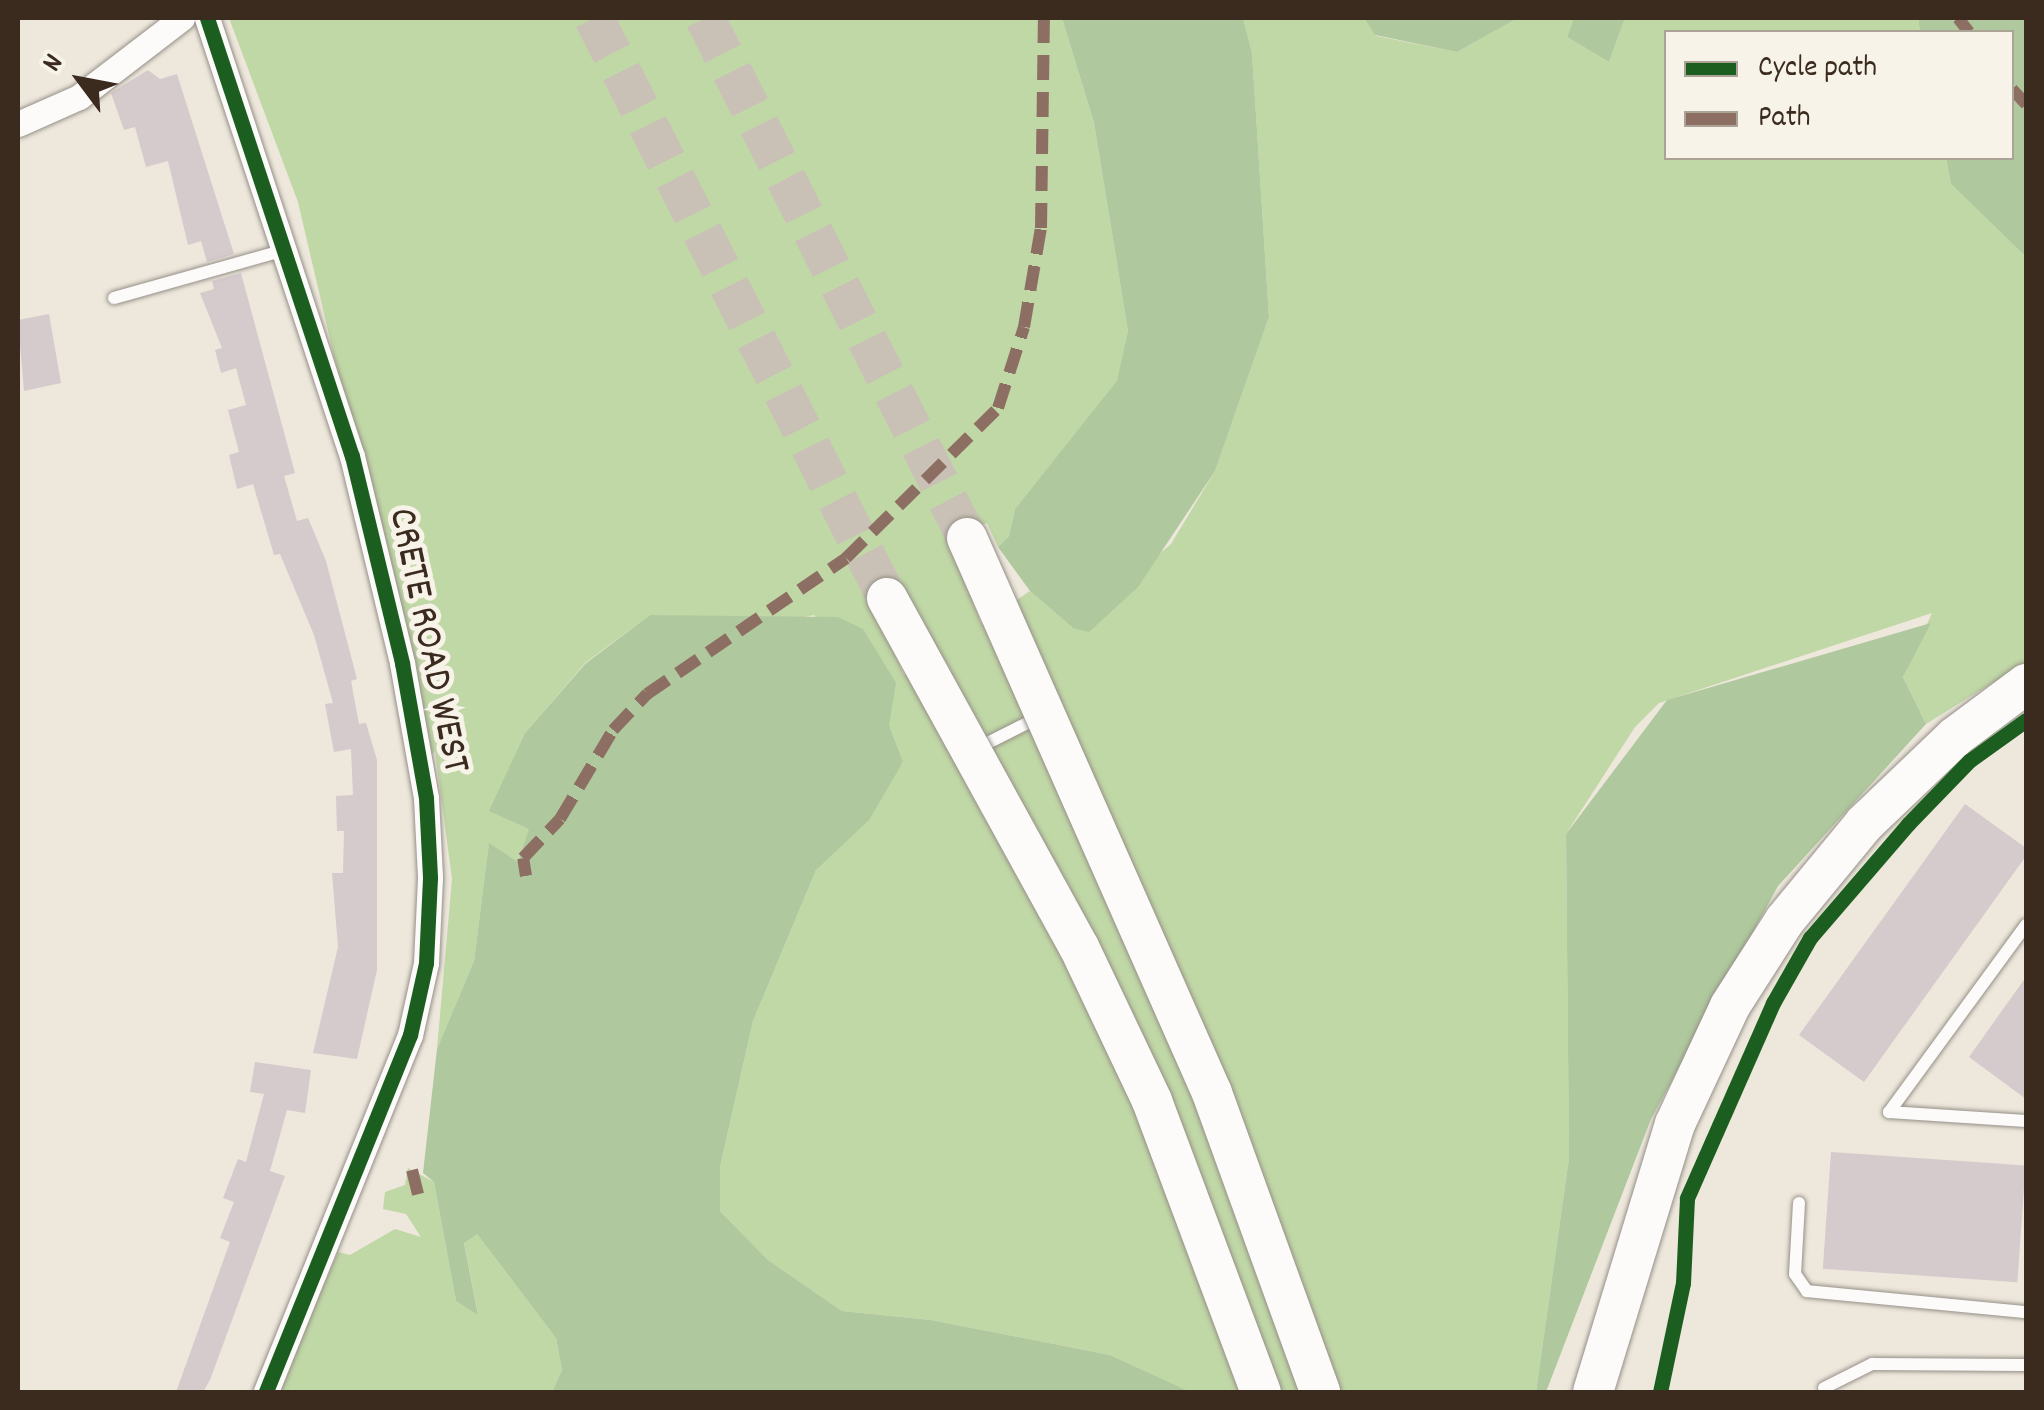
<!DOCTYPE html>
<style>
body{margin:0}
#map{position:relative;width:2044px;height:1410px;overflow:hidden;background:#eee7dc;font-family:Dekko,sans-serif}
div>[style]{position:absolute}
.green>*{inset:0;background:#c0d7a6}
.forest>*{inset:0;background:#afc89d}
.building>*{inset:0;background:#d5cacc;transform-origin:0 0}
.trunk-tunnel>*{height:40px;margin-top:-20px;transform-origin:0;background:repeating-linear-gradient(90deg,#cac1b6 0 40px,transparent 0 60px)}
.roads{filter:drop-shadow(0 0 2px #959088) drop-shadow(0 0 2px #959088)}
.service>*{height:12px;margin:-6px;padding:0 6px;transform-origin:6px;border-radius:6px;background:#fcfbfa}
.minor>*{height:25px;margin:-12.5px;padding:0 12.5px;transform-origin:12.5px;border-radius:12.5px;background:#fcfbfa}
.trunk>*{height:40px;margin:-20px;padding:0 20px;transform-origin:20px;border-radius:20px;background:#fcfbfa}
.bridges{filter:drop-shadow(0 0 2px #959088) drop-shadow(0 0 2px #959088)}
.trunk-bridge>*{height:40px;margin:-20px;padding:0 20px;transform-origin:20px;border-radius:20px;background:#fcfbfa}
.quiet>*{height:12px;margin-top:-6px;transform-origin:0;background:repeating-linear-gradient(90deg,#8d6e63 0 25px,transparent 0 37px)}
.cycleway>*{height:15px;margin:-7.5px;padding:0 7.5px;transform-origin:7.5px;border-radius:7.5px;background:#1b5e20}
span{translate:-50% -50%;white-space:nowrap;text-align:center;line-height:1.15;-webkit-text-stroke:10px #f7f3e8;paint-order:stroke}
.street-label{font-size:40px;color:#3b2a1e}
.frame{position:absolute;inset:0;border:20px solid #3b2a1e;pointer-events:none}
.legend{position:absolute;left:1664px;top:30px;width:350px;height:130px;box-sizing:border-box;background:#f7f3e8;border:2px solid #aca397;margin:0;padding:12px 18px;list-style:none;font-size:30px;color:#3b2a1e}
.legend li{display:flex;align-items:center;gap:20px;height:50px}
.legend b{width:50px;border:2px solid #aca397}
.north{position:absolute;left:30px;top:30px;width:100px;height:100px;-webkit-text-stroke:8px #f7f3e8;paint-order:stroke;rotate:302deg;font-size:28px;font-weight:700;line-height:40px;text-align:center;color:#3b2a1e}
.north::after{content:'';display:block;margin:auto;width:35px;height:45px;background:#3b2a1e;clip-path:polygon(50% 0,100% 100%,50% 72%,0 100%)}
</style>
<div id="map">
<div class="green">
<i style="clip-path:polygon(evenodd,229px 18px,1062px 18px,1094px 123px,1128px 331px,1118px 381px,1015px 509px,1009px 536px,998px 547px,987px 523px,951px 538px,981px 624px,1030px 591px,1073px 628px,1171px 544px,1215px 471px,1269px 317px,1252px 53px,1243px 18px,1364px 18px,1376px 36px,1457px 52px,1518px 18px,1574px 18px,1567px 37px,1609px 62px,1625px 18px,1918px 18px,1920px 32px,1666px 32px,1666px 158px,1946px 158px,1951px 184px,2026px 257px,2026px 662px,1926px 724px,1903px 677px,1932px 613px,1659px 703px,1635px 727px,1566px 834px,1569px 1158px,1536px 1392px,1191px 1392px,1110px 1355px,931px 1320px,842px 1311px,768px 1260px,720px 1211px,720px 1167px,753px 1021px,816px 870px,903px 763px,889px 725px,889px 701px,814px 615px,789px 620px,650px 615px,585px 663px,525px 733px,490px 811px,530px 829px,518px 862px,489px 844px,474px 961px,437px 1049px,452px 879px,435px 751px,428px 759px,298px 202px,229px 18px,891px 645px,941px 654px,904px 675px,891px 645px)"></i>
<i style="clip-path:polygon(408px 1168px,434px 1182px,456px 1301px,478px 1314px,464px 1242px,477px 1234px,556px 1338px,562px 1370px,552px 1392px,276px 1392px,338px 1252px,350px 1255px,395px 1229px,421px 1237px,406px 1214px,383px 1209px,385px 1192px,405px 1185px)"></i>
</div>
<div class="forest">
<i style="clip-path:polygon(1062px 18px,1243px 18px,1252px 53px,1269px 317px,1215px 471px,1138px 587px,1089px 632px,1073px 628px,1030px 591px,998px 547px,1009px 536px,1015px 509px,1117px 381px,1128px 331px,1094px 123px)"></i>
<i style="clip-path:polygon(1364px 18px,1518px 18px,1457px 52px,1375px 35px)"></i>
<i style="clip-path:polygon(1574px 18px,1625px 18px,1609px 62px,1567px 37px)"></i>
<i style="clip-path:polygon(1918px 18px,2026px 18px,2026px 257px,1951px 184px,1946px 158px,2012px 158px,2012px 32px,1920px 32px)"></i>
<i style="clip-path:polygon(650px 615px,838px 617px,863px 629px,896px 683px,889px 725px,903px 762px,869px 820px,816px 870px,753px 1021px,720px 1167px,720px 1211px,768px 1260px,842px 1311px,931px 1320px,1110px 1355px,1191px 1392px,552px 1392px,562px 1370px,556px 1338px,477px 1234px,464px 1243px,478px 1315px,456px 1301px,434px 1182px,423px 1173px,437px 1049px,474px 961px,489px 843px,518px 862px,529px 829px,489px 811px,525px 733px,585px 664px)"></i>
<i style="clip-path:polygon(1931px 623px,1903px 677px,1926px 724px,1778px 886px,1651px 1119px,1546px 1392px,1536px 1392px,1569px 1158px,1566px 834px,1667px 700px)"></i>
</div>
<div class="building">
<i style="clip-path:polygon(148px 70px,160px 79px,177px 74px,234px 254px,207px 262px,201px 241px,188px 245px,168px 161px,146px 167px,135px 127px,124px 130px,111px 93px)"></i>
<i style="clip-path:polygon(241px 273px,295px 473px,284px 476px,297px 521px,308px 518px,326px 561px,357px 679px,351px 681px,359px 724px,366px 723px,377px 760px,377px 970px,357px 1059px,313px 1053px,338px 947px,332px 873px,343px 873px,344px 831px,337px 831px,336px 796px,353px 795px,351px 749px,334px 752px,325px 704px,333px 703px,314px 635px,280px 554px,274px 555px,253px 484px,237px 489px,229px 455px,239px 452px,228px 410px,246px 405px,236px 368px,221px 373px,215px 350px,222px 348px,200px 293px,214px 289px,212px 281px)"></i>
<i style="clip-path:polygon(49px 314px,61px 383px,24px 391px,18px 320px)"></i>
<i style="clip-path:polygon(1965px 804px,2026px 848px,2026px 856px,1864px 1082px,1799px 1035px)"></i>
<i style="clip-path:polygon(2026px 977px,2026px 1099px,1969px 1057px)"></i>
<i style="clip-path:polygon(255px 1062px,311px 1070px,305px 1113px,287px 1110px,270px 1171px,285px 1176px,210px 1380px,203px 1392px,176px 1392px,230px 1242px,220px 1238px,234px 1202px,223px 1198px,238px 1159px,246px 1162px,264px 1094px,250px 1092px)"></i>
<i style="left:1831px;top:1152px;width:195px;height:117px;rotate:4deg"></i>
</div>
<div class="trunk-tunnel">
<i style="left:594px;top:18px;width:650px;rotate:63.2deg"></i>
<i style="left:705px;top:18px;width:582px;rotate:63.26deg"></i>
</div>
<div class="roads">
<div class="service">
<i style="left:114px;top:298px;width:178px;rotate:-15.7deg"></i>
<i style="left:974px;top:750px;width:75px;rotate:-26.9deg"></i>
<i style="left:2026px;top:925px;width:232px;rotate:126.2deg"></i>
<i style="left:1889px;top:1112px;width:137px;rotate:3.8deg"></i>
<i style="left:1799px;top:1203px;width:71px;rotate:93.2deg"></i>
<i style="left:1795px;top:1274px;width:21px;rotate:55deg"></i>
<i style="left:1807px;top:1291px;width:220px;rotate:5.5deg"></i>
<i style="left:1824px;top:1388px;width:54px;rotate:-26.6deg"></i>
<i style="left:1872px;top:1364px;width:154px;rotate:0.4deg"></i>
</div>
<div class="minor">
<i style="left:207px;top:18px;width:461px;rotate:71.7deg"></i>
<i style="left:352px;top:456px;width:213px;rotate:76.4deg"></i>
<i style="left:402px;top:663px;width:137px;rotate:79.9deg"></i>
<i style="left:426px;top:798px;width:80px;rotate:87.1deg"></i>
<i style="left:430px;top:878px;width:85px;rotate:92.7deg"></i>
<i style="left:426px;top:963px;width:74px;rotate:102.5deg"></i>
<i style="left:410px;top:1035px;width:385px;rotate:112deg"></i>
<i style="left:18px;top:124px;width:67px;rotate:-23.9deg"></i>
<i style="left:79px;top:97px;width:130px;rotate:-37.5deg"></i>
</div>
<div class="trunk">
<i style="left:1593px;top:1392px;width:280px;rotate:-73deg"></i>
<i style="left:1675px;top:1124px;width:130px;rotate:-65deg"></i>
<i style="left:1730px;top:1006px;width:102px;rotate:-57.4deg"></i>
<i style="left:1785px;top:920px;width:124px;rotate:-50.5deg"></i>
<i style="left:1864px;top:824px;width:126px;rotate:-43.7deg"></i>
<i style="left:1955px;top:737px;width:89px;rotate:-36.7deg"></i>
</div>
</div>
<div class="bridges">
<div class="trunk-bridge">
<i style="left:967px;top:538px;width:607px;rotate:66.18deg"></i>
<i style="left:1212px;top:1093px;width:318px;rotate:70.1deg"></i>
<i style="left:887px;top:598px;width:398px;rotate:61.2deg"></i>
<i style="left:1079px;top:947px;width:170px;rotate:64.6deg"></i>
<i style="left:1152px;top:1101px;width:311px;rotate:69.5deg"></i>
</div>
</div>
<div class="quiet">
<i style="left:1958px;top:18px;width:18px;rotate:52deg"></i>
<i style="left:2012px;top:89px;width:21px;rotate:47deg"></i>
<i style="left:526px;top:876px;width:18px;rotate:-99deg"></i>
<i style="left:523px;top:858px;width:54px;rotate:-46.5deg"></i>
<i style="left:560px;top:819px;width:104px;rotate:-59.2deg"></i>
<i style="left:613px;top:730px;width:50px;rotate:-46.6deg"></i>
<i style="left:647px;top:694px;width:241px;rotate:-34.3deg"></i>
<i style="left:846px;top:558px;width:214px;rotate:-44.6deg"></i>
<i style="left:998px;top:408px;width:85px;rotate:-72.2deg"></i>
<i style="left:1024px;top:327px;width:100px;rotate:-80.3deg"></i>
<i style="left:1041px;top:228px;width:210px;rotate:-89.2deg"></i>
<i style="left:412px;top:1170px;width:36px;rotate:76deg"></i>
</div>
<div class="cycleway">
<i style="left:207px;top:18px;width:461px;rotate:71.7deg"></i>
<i style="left:352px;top:456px;width:213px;rotate:76.4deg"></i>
<i style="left:402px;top:663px;width:137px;rotate:79.9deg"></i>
<i style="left:426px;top:798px;width:80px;rotate:87.1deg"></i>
<i style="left:430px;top:878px;width:85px;rotate:92.7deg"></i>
<i style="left:426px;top:963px;width:74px;rotate:102.5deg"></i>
<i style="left:410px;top:1035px;width:385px;rotate:112deg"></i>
<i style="left:1660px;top:1392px;width:111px;rotate:-78.1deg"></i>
<i style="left:1683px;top:1283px;width:85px;rotate:-87.3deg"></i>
<i style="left:1687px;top:1198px;width:213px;rotate:-66.2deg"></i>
<i style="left:1773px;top:1003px;width:75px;rotate:-60.4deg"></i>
<i style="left:1810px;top:938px;width:150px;rotate:-49.3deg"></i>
<i style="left:1908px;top:824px;width:88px;rotate:-45.9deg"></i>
<i style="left:1969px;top:761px;width:70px;rotate:-35.7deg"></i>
</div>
<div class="street-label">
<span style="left:426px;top:641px;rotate:78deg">CRETE ROAD WEST</span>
</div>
<div class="frame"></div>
<ul class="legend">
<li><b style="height:12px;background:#1b5e20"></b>Cycle path</li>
<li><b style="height:12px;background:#8d6e63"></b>Path</li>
</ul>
<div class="north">N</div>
</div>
